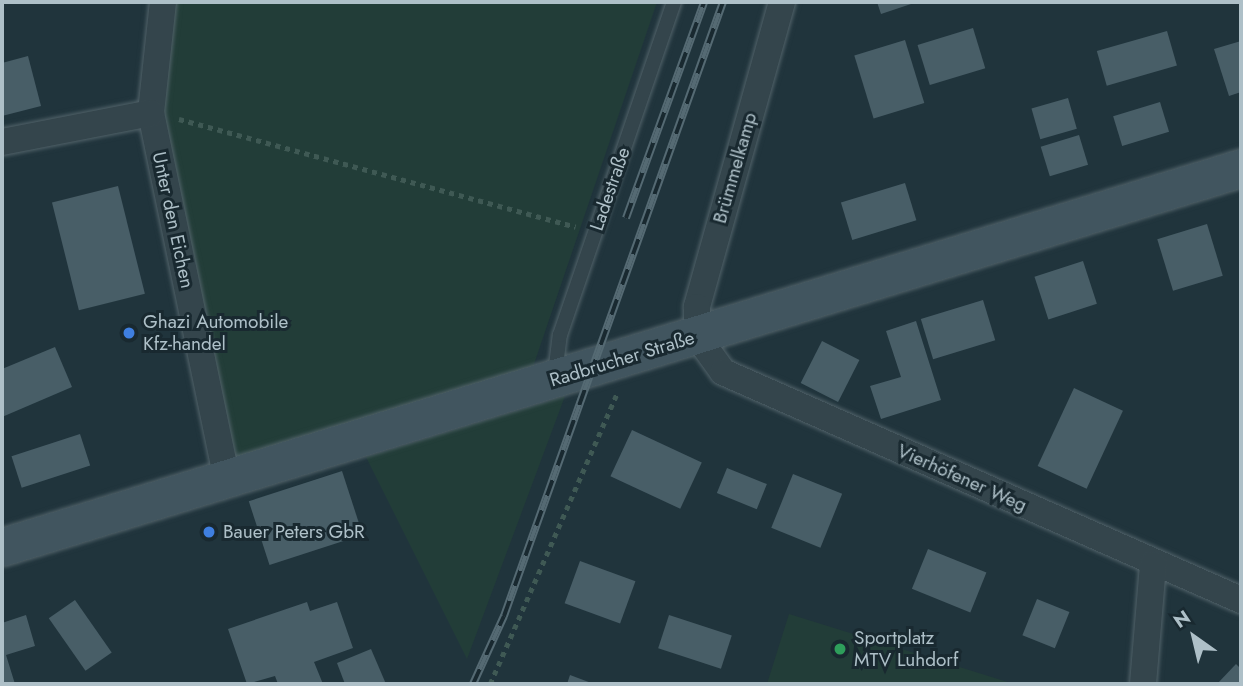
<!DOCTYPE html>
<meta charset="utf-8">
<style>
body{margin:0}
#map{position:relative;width:1243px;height:686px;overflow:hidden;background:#20343c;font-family:Jost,sans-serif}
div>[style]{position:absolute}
.green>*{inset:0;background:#223d38}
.building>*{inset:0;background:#485e67;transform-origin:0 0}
.path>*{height:4.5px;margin-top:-2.25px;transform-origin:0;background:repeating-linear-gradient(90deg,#3f5954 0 5px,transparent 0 10px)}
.roads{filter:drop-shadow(0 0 2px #516269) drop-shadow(0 0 2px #516269)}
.lane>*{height:14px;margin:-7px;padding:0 7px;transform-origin:7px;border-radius:7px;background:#34454c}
.street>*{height:26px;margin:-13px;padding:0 13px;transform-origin:13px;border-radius:13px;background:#34454c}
.secondary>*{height:37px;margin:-18.5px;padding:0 18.5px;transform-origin:18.5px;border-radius:18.5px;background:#41555f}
.rail>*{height:8px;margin-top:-4px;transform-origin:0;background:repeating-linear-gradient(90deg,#192930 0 16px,#556a73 0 32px);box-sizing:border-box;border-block:2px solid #556a73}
.dots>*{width:19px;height:19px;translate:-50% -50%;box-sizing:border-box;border:4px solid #192930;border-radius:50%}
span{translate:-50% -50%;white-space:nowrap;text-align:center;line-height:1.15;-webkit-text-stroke:6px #192930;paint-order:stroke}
.street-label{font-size:19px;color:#aec0c8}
.poi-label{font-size:19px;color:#aec0c8}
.left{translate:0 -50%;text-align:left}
.frame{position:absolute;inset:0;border:4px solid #aec0c8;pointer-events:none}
.north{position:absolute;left:1159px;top:602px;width:70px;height:70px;-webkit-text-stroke:5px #192930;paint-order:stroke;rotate:326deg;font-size:19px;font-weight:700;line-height:28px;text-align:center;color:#aec0c8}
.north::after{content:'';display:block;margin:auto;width:24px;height:32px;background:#aec0c8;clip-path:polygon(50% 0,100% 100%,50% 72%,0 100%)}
</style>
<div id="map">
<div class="green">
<i style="clip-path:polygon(174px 2px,657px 2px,533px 367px,231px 467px,160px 120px)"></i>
<i style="clip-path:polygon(565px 396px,467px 659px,366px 457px)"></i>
<i style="clip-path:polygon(789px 614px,1014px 684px,767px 684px)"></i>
</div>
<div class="building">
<i style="clip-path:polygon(877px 2px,917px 2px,881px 14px)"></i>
<i style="left:973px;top:28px;width:42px;height:58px;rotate:73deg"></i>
<i style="left:1167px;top:31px;width:36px;height:73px;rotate:74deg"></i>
<i style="left:905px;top:40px;width:66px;height:53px;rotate:73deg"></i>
<i style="clip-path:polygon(1241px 41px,1241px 92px,1229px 96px,1214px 49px)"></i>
<i style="clip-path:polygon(28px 56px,41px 106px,2px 116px,2px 63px)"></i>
<i style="left:1068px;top:98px;width:32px;height:38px;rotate:74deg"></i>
<i style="left:1160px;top:102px;width:31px;height:49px;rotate:73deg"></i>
<i style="left:1079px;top:135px;width:31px;height:40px;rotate:73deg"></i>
<i style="left:905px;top:183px;width:39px;height:67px;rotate:73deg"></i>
<i style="left:118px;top:186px;width:111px;height:68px;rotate:76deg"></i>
<i style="left:1207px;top:224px;width:54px;height:52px;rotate:73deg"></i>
<i style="left:1083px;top:261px;width:45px;height:51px;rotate:72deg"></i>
<i style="left:983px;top:300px;width:42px;height:65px;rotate:73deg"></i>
<i style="clip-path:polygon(916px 321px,941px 400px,881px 419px,870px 386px,901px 377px,886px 331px)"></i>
<i style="left:822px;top:341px;width:42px;height:47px;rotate:27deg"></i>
<i style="clip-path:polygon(55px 347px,72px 387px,2px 417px,2px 369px)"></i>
<i style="left:1074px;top:388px;width:54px;height:86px;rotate:25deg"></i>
<i style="left:632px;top:430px;width:77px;height:51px;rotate:25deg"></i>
<i style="left:80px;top:434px;width:33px;height:72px;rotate:72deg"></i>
<i style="left:727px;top:468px;width:43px;height:27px;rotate:22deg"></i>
<i style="left:342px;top:471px;width:67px;height:98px;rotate:72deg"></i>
<i style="left:793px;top:474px;width:53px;height:58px;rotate:22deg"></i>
<i style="left:928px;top:549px;width:63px;height:43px;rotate:22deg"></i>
<i style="left:580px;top:561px;width:59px;height:45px;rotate:20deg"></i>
<i style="left:1037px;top:599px;width:35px;height:39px;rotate:22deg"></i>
<i style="left:75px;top:600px;width:64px;height:32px;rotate:55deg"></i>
<i style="clip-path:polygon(307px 602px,310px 611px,337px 602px,353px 648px,314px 662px,323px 684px,278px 684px,275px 676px,247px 684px,228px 629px)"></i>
<i style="clip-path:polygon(26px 615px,35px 646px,6px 655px,15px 684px,2px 684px,2px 623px)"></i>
<i style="left:669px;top:615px;width:66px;height:35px;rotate:18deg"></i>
<i style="clip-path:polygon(371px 649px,386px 684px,345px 684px,337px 663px)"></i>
<i style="clip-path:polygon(1236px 664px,1241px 669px,1241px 684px,1217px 684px)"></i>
<i style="clip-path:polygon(570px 675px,594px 684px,567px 684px)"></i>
</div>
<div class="path">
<i style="left:179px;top:119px;width:411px;rotate:15.2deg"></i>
<i style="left:490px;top:684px;width:318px;rotate:-66.4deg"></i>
</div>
<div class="roads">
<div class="lane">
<i style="left:555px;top:374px;width:39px;rotate:-83deg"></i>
<i style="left:560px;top:335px;width:352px;rotate:-71.1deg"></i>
</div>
<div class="street">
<i style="left:163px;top:2px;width:112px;rotate:96.2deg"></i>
<i style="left:151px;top:113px;width:374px;rotate:78.3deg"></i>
<i style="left:782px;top:2px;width:317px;rotate:105.6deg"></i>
<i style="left:697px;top:307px;width:29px;rotate:90deg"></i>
<i style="left:697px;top:336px;width:44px;rotate:54.2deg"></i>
<i style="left:723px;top:372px;width:566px;rotate:23.76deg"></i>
<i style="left:2px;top:142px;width:152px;rotate:-11deg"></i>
<i style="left:1143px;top:684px;width:120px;rotate:-85.2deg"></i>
</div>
<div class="secondary">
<i style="left:2px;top:547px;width:1296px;rotate:-17.01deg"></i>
</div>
</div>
<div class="rail">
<i style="left:626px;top:218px;width:230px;rotate:-70.1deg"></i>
<i style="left:473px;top:684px;width:75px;rotate:-65.5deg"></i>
<i style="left:504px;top:616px;width:652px;rotate:-70.37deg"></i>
</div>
<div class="dots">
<i style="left:129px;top:333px;background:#3f7fe0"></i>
<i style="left:209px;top:532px;background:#3f7fe0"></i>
<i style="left:840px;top:649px;background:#2e9e5b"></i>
</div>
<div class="street-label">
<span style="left:735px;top:168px;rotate:-74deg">Brümmelkamp</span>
<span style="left:610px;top:189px;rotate:-71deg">Ladestraße</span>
<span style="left:173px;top:220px;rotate:78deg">Unter den Eichen</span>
<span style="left:622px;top:359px;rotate:-17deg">Radbrucher Straße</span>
<span style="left:962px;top:478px;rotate:24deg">Vierhöfener Weg</span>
</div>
<div class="poi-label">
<span class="left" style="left:143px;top:333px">Ghazi Automobile<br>Kfz-handel</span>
<span class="left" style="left:223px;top:532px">Bauer Peters GbR</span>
<span class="left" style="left:854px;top:649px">Sportplatz<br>MTV Luhdorf</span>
</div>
<div class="frame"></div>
<div class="north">N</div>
</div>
